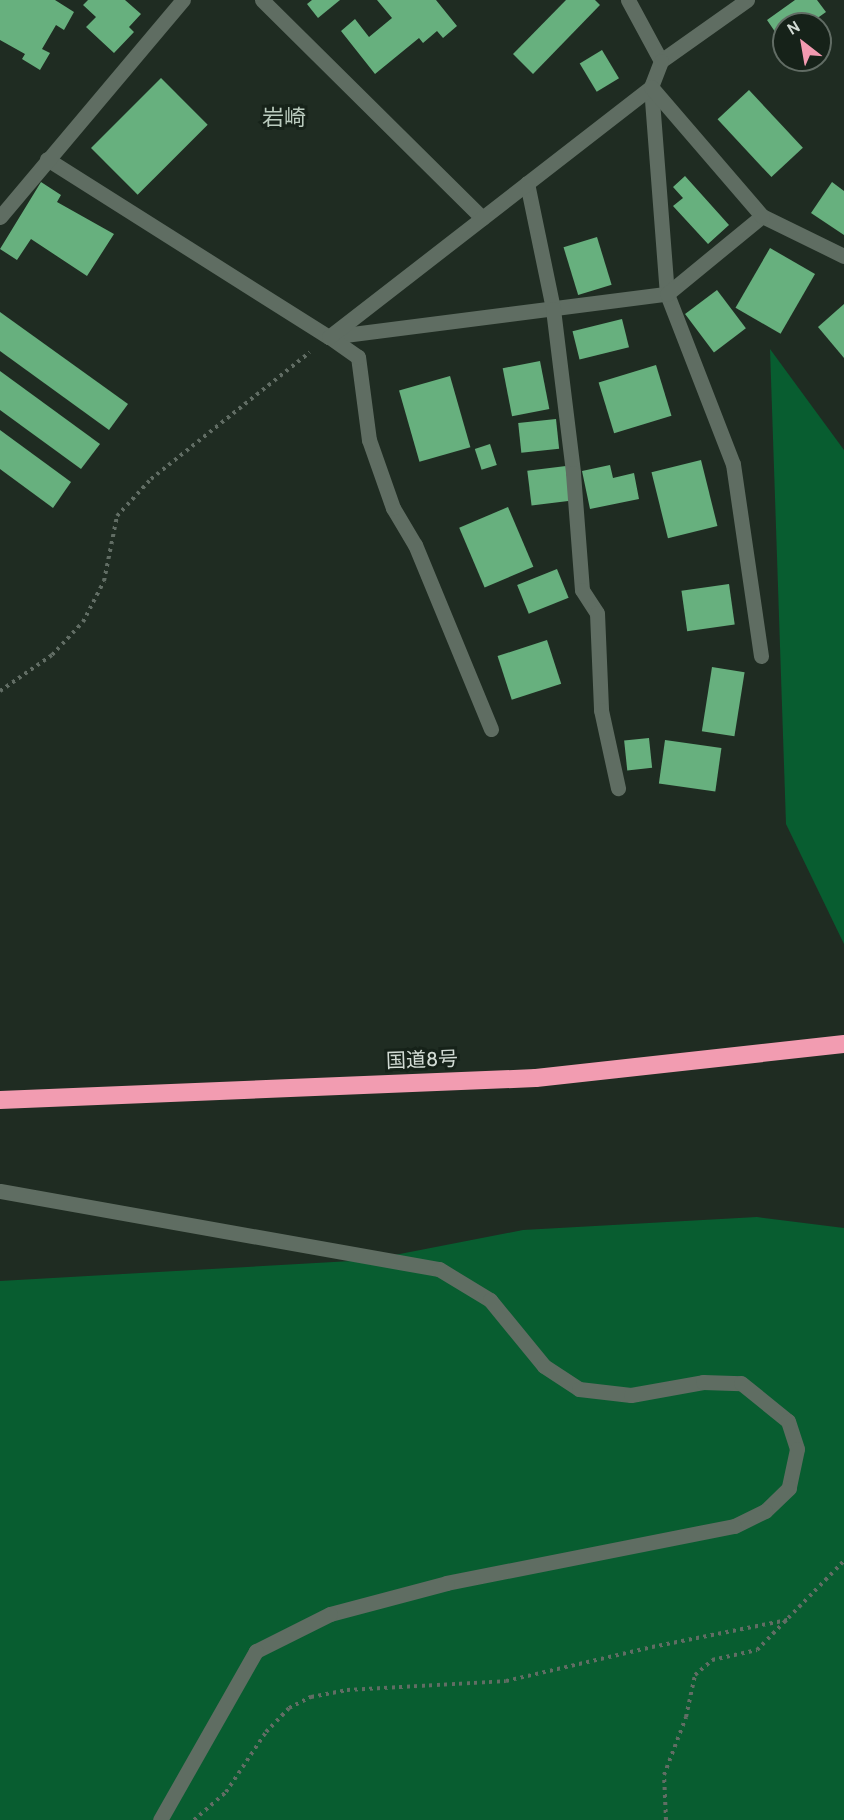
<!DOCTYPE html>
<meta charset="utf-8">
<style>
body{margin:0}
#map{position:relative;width:844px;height:1820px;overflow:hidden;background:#1f2c22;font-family:Cabin,"Noto Sans JP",sans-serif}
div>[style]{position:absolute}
.forest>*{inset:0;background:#085d30}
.building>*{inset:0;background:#67b07e;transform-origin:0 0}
.path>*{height:4px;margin-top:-2px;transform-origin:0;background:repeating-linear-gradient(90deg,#616d64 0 3px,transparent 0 7.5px)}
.minor>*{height:15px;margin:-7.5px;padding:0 7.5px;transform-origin:7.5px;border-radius:7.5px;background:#5f6d62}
.highway>*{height:18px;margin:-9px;padding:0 9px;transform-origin:9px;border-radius:9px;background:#f29cb1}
span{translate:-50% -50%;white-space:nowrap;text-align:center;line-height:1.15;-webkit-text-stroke:6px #162219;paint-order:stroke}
.street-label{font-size:20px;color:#d2dbd4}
.quarter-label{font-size:22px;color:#bacbbe}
.north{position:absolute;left:772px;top:12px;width:60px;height:60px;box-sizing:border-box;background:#162219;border:2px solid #616c64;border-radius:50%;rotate:329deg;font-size:16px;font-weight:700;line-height:24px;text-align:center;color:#d2dbd4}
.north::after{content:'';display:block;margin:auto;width:21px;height:27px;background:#f29ab0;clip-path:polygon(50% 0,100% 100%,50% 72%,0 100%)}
</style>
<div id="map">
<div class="forest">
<i style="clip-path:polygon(770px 349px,844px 450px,844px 944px,786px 824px)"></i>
<i style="clip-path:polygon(757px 1217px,844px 1228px,844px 1820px,0 1820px,0 1281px,369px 1260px,523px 1230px)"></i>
</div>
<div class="building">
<i style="clip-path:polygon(0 0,55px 0,74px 12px,64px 30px,56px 25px,42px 49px,50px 53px,40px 70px,22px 59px,25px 54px,0 40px)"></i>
<i style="clip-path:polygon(88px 0,125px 0,141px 14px,129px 27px,134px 32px,114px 53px,86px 27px,96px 17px,83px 5px)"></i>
<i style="clip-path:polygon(312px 0,340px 0,318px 18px,307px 4px)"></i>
<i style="clip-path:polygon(377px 0,436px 0,457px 26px,443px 38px,437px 31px,423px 43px,419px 38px,375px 74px,341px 31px,355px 19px,369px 37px,392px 18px)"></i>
<i style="clip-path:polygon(566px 0,595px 0,600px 5px,533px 74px,513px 54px)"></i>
<i style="clip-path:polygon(795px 0,817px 0,826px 12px,809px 24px,784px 24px,782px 42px,767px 20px)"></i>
<i style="left:602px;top:50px;width:33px;height:26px;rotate:59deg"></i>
<i style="left:161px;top:78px;width:66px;height:99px;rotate:45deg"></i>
<i style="left:749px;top:90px;width:79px;height:43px;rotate:47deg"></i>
<i style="clip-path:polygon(685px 176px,729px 225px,708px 244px,673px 206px,683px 198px,673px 187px)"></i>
<i style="clip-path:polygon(41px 182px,61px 195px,57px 202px,114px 234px,87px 276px,31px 239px,17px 260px,0 249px)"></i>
<i style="clip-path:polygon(832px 182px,844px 191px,844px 235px,811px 213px)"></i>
<i style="left:597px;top:237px;width:50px;height:35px;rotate:73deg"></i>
<i style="left:770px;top:248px;width:52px;height:69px;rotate:30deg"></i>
<i style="left:717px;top:290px;width:48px;height:40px;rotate:53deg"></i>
<i style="clip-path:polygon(844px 304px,844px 358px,818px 327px)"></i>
<i style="clip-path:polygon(0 312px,128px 404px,109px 430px,0 351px)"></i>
<i style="left:622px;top:319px;width:29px;height:51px;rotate:76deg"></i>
<i style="left:540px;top:361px;width:49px;height:38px;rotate:79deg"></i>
<i style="left:656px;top:365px;width:53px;height:60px;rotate:73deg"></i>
<i style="clip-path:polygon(0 371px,100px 444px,81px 469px,0 410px)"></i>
<i style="left:450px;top:376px;width:74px;height:53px;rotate:74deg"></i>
<i style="left:556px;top:419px;width:30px;height:38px;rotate:84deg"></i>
<i style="clip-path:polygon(0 430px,71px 482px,53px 508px,0 469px)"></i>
<i style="left:490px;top:444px;width:22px;height:16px;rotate:72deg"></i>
<i style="left:701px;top:460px;width:68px;height:51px;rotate:76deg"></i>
<i style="clip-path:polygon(610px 465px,613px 478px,634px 473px,639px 499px,590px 509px,582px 471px)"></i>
<i style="left:566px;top:466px;width:35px;height:39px;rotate:83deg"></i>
<i style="left:508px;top:507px;width:65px;height:53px;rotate:67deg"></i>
<i style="left:557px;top:569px;width:31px;height:43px;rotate:68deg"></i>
<i style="left:729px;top:584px;width:41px;height:48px;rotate:82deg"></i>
<i style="left:547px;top:640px;width:46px;height:52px;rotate:72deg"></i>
<i style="left:712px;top:667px;width:33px;height:65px;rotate:9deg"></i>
<i style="left:649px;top:738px;width:30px;height:25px;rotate:84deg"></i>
<i style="left:665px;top:740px;width:57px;height:44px;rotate:8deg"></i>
</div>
<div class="path">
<i style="left:0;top:691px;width:63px;rotate:-34.7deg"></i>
<i style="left:52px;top:655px;width:45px;rotate:-46.8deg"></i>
<i style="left:83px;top:622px;width:46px;rotate:-62.9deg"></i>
<i style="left:104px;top:581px;width:66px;rotate:-78.7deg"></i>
<i style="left:117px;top:516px;width:50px;rotate:-47.4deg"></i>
<i style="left:151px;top:479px;width:203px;rotate:-38.6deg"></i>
<i style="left:194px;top:1820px;width:43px;rotate:-41.2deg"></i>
<i style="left:226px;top:1792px;width:72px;rotate:-56.3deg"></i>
<i style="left:266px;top:1732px;width:33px;rotate:-46deg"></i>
<i style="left:289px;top:1708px;width:25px;rotate:-27deg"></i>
<i style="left:311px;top:1697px;width:37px;rotate:-11deg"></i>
<i style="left:347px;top:1690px;width:159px;rotate:-3.2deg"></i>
<i style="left:506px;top:1681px;width:150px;rotate:-13.1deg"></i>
<i style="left:652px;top:1647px;width:138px;rotate:-11.3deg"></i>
<i style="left:666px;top:1820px;width:45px;rotate:-92.5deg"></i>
<i style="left:664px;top:1775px;width:62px;rotate:-69.2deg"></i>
<i style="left:686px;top:1717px;width:43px;rotate:-77.9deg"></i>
<i style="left:695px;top:1675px;width:23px;rotate:-41deg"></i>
<i style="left:712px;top:1660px;width:46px;rotate:-12.5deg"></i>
<i style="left:757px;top:1650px;width:124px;rotate:-45.7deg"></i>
</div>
<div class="minor">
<i style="left:262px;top:0;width:310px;rotate:44.7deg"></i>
<i style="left:628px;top:0;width:69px;rotate:61.6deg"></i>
<i style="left:747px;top:0;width:105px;rotate:144.7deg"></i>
<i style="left:661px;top:61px;width:28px;rotate:111deg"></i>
<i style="left:651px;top:87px;width:208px;rotate:85.6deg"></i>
<i style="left:667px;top:294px;width:182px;rotate:68.8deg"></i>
<i style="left:733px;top:464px;width:194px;rotate:81.7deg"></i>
<i style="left:47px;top:159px;width:333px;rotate:32.3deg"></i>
<i style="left:329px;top:337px;width:341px;rotate:-7.3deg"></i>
<i style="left:667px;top:294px;width:123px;rotate:-39.4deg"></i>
<i style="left:762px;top:216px;width:91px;rotate:26deg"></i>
<i style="left:527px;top:183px;width:129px;rotate:78.3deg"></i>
<i style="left:553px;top:309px;width:165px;rotate:83deg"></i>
<i style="left:573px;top:473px;width:117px;rotate:85.6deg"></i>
<i style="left:582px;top:590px;width:27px;rotate:57deg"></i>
<i style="left:597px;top:613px;width:97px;rotate:87.6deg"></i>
<i style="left:601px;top:710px;width:80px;rotate:77.7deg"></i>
<i style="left:0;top:217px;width:284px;rotate:-49.9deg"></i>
<i style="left:491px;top:729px;width:199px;rotate:-112.4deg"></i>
<i style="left:415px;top:545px;width:43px;rotate:-120.7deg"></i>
<i style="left:393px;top:508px;width:72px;rotate:-109.4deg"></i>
<i style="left:369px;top:440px;width:84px;rotate:-97.5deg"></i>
<i style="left:358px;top:357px;width:35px;rotate:-145deg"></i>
<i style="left:329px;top:337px;width:408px;rotate:-37.8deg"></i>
<i style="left:651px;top:87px;width:170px;rotate:49.3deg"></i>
<i style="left:0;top:1191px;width:446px;rotate:10.1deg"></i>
<i style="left:439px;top:1269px;width:60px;rotate:31.3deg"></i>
<i style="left:490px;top:1300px;width:85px;rotate:50.7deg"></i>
<i style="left:544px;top:1366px;width:42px;rotate:33.3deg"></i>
<i style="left:579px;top:1389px;width:52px;rotate:6.6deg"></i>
<i style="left:631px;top:1395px;width:73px;rotate:-10.2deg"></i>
<i style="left:703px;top:1382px;width:38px;rotate:2deg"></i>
<i style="left:741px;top:1383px;width:60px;rotate:39deg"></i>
<i style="left:788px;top:1421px;width:29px;rotate:72deg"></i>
<i style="left:797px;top:1449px;width:40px;rotate:102deg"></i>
<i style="left:789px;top:1488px;width:33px;rotate:136deg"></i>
<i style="left:765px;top:1511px;width:34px;rotate:154deg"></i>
<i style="left:734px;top:1526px;width:293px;rotate:168.8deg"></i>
<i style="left:447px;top:1583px;width:121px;rotate:165.2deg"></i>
<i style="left:330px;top:1614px;width:83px;rotate:153.4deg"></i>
<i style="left:256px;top:1651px;width:194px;rotate:119.6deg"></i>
</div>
<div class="highway">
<i style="left:0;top:1100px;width:536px;rotate:-2.35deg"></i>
<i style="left:536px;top:1078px;width:310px;rotate:-6.3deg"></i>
</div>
<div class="street-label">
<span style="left:422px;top:1060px;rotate:-2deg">国道8号</span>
</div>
<div class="quarter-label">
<span style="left:284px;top:118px">岩崎</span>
</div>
<div class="north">N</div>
</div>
